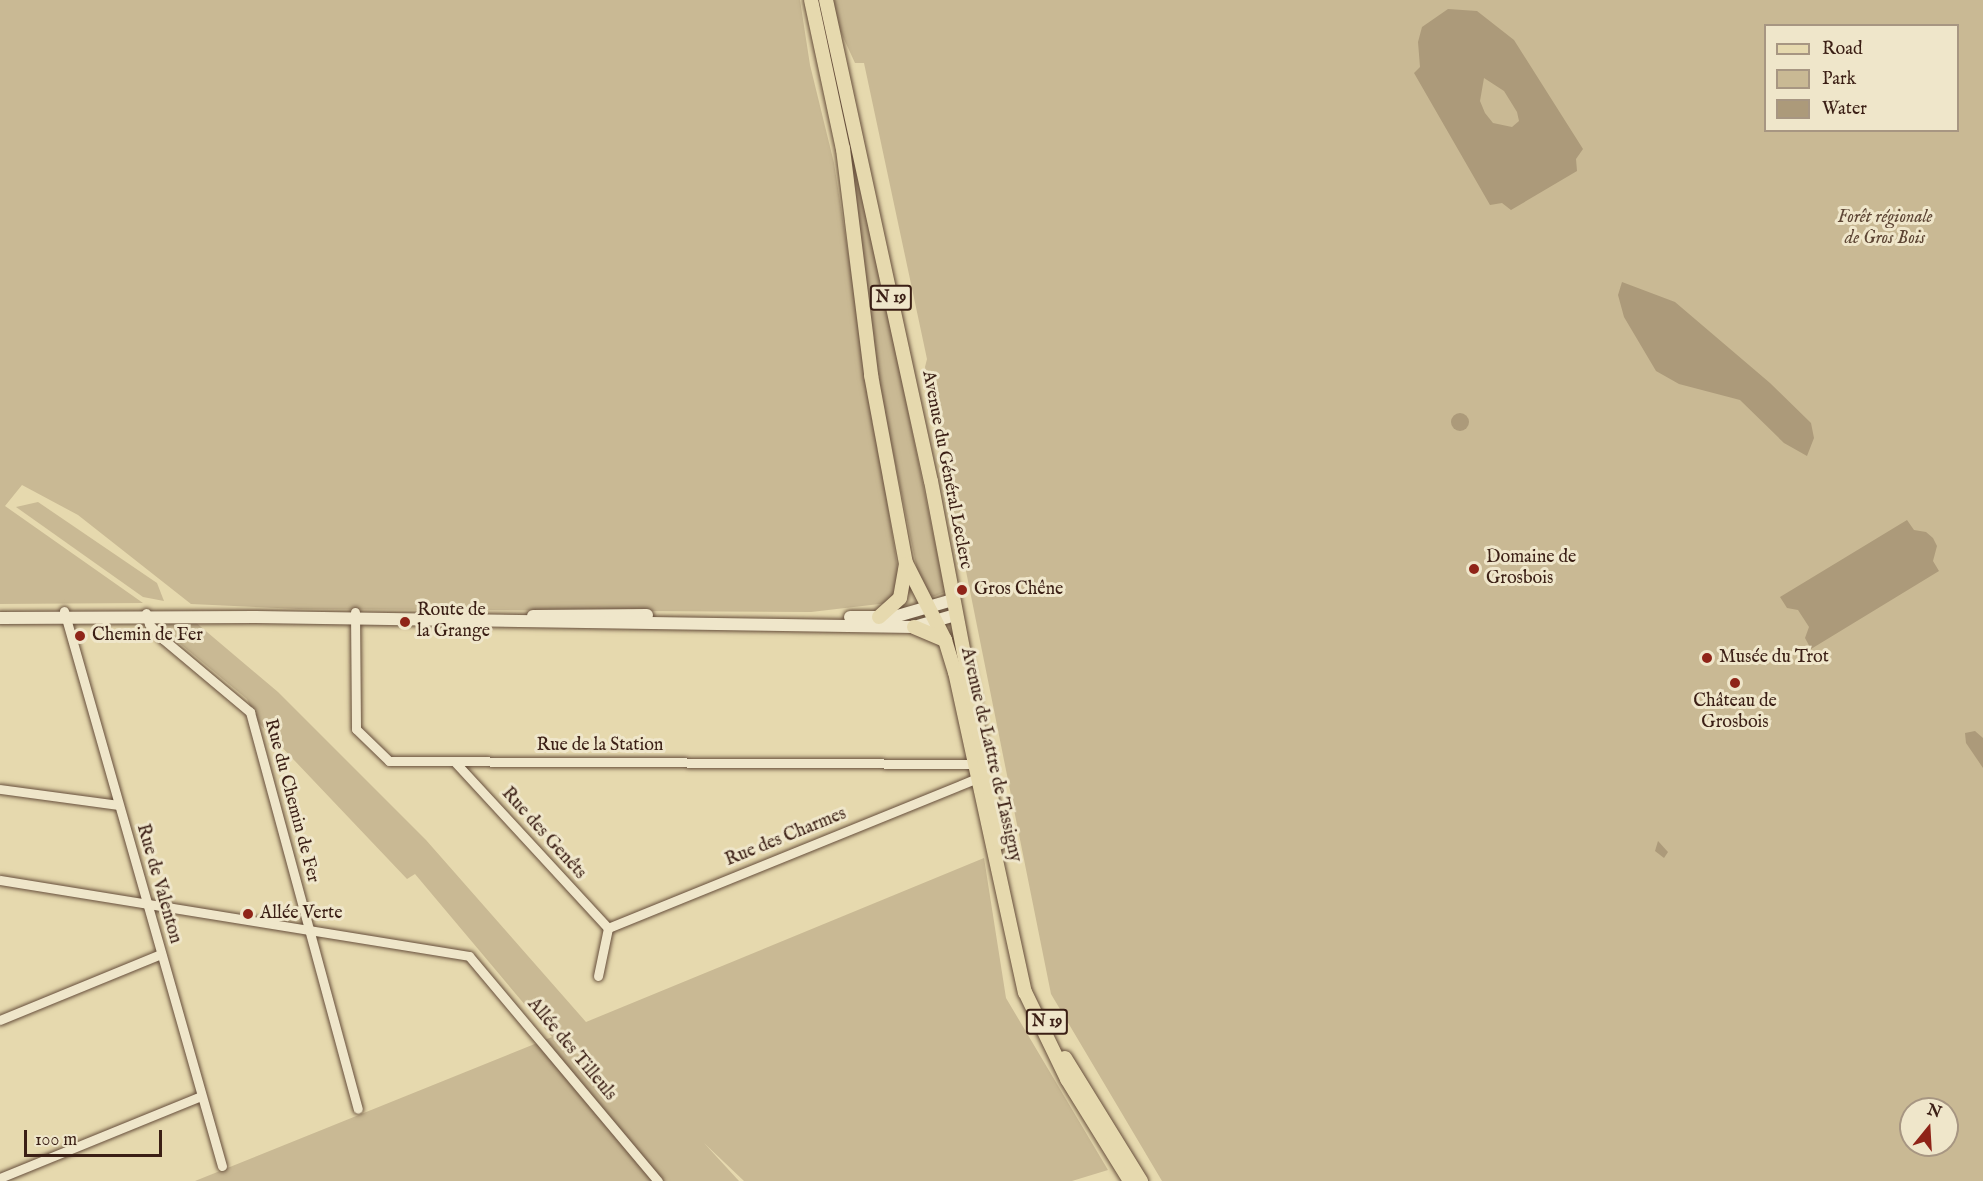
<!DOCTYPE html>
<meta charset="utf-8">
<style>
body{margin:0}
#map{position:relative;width:1983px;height:1181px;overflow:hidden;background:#e6d9ae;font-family:"IM FELL English",serif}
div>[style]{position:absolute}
.green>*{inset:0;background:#c9b994}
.water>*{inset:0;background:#ac9a7a}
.round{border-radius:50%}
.roads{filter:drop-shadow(0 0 2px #664e3b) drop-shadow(0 0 2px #664e3b)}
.street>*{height:9px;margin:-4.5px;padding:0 4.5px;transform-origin:4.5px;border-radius:4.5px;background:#efe6ca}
.secondary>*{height:12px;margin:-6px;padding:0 6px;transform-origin:6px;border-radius:6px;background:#efe6ca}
.primary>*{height:14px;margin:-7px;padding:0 7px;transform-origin:7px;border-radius:7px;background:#e6d9ae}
.dots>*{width:16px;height:16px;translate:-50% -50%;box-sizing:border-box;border:3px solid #efe6ca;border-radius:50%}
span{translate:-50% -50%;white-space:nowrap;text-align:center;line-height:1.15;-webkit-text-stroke:6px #efe6ca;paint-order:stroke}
.shield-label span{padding:2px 4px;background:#efe6ca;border:2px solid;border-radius:4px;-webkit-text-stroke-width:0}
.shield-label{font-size:16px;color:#3b1f15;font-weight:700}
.park-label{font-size:18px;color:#5e4635;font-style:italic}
.street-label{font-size:18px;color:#3b1f15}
.poi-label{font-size:18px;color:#3b1f15}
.left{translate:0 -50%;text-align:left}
.legend{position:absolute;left:1764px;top:24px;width:195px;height:108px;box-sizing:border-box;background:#efe6ca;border:2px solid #a79682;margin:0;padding:8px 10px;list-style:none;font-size:18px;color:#3b1f15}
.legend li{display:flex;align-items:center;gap:12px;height:30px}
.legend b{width:30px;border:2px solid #a79682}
.north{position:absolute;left:1899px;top:1097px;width:60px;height:60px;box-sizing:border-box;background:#efe6ca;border:2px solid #a79682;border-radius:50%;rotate:18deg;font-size:16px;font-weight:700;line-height:24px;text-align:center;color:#3b1f15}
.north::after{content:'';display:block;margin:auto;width:21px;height:27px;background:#8f2418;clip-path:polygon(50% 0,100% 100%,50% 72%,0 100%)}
.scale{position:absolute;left:24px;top:1130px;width:138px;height:27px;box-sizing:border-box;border:3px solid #3b1f15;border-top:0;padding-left:8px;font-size:18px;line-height:21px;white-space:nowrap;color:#3b1f15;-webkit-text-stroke:4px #efe6ca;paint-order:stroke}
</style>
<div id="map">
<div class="green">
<i style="clip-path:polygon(0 0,800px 0,810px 65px,834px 163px,898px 571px,897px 593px,888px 603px,811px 612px,299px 609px,191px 604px,78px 515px,22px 485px,5px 506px,143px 603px,0 604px)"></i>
<i style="clip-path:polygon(evenodd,832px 0,1983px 0,1983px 1181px,1162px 1181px,1051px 994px,925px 367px,927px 359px,864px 63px,855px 63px,838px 26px,832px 0,1766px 26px,1958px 26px,1958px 130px,1766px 130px,1766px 26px,832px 0,1911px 1109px,1947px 1109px,1947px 1145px,1911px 1145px,1911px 1109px)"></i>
<i style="clip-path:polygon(846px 131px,851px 133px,945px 592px,935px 596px,929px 597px,918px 574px,873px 355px)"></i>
<i style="clip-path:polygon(38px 502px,157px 583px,164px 601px,143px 597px,16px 507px)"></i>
<i style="clip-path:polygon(159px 620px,194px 621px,278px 692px,426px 840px,586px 1022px,984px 858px,1006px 998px,1108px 1170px,1072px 1181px,744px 1181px,704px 1143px,739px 1181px,195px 1181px,552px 1037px,415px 874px,407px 879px,256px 720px,247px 699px,160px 627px)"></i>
</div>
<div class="water">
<i style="clip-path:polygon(evenodd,1448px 9px,1477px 11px,1514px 40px,1583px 149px,1576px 159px,1577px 171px,1511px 210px,1502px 203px,1490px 205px,1414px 73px,1420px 67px,1418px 42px,1422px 27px,1448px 9px,1484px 78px,1504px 91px,1517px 112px,1519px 121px,1512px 127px,1493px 123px,1485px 113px,1480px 101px,1484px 78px)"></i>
<i style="clip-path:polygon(1622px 282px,1675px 302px,1770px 383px,1811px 423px,1814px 438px,1807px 456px,1784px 443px,1740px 400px,1679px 384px,1656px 371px,1624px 317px,1618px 295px)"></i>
<i class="round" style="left:1451px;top:413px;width:18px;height:18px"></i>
<i style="clip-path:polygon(1907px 520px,1914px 530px,1926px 532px,1933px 538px,1937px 546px,1933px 561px,1939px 571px,1811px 649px,1805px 638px,1809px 627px,1798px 610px,1787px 608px,1780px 597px)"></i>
<i style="clip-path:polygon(1975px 731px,1983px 738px,1983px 768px,1966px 743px,1965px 733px)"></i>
<i style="clip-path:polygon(1658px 841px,1668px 852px,1664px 858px,1655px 851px)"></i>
</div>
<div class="roads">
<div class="street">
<i style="left:64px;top:611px;width:577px;rotate:74.11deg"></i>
<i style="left:355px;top:612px;width:117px;rotate:89.5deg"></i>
<i style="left:356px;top:729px;width:46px;rotate:44.1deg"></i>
<i style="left:389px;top:761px;width:585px;rotate:0.29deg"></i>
<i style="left:146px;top:613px;width:11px;rotate:75deg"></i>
<i style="left:149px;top:624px;width:21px;rotate:47deg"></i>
<i style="left:163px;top:639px;width:114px;rotate:40deg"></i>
<i style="left:250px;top:712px;width:411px;rotate:74.8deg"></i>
<i style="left:454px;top:761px;width:227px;rotate:47.3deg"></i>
<i style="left:0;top:789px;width:119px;rotate:7.7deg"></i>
<i style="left:0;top:880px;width:475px;rotate:9.2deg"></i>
<i style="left:469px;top:956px;width:294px;rotate:50deg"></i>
<i style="left:608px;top:928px;width:398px;rotate:-22.1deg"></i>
<i style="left:598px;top:976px;width:49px;rotate:-78.2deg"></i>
<i style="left:0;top:1020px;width:174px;rotate:-22.3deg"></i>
<i style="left:0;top:1178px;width:217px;rotate:-22.2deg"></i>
</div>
<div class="secondary">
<i style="left:533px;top:616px;width:114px;rotate:-0.5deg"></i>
<i style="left:850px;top:617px;width:44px"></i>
<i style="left:894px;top:617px;width:60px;rotate:-16.3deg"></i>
<i style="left:0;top:618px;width:256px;rotate:-0.2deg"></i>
<i style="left:256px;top:617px;width:658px;rotate:0.87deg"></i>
<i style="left:914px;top:627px;width:43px;rotate:-16.3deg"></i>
</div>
<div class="primary">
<i style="left:811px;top:0;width:152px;rotate:77.9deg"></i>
<i style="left:843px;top:149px;width:228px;rotate:82.9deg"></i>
<i style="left:871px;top:375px;width:191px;rotate:79.5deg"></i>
<i style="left:906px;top:563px;width:86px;rotate:63.1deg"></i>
<i style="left:945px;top:640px;width:34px;rotate:73deg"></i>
<i style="left:955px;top:672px;width:328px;rotate:77.7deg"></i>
<i style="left:1025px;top:992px;width:97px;rotate:64.2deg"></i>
<i style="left:1067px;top:1079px;width:120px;rotate:58.3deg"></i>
<i style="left:826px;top:0;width:492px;rotate:77.7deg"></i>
<i style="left:931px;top:481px;width:368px;rotate:79.2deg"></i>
<i style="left:879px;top:617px;width:28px;rotate:-42deg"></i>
<i style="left:900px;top:598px;width:34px;rotate:-80deg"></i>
<i style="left:914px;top:627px;width:34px;rotate:23deg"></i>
<i style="left:1065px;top:1058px;width:145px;rotate:58.3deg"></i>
</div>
</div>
<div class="dots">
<i style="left:1474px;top:569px;background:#8f2418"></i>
<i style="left:962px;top:590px;background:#8f2418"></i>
<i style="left:405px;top:622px;background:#8f2418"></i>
<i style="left:80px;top:636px;background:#8f2418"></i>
<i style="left:1707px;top:658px;background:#8f2418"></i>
<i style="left:1735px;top:683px;background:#8f2418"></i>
<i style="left:248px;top:914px;background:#8f2418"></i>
</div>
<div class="shield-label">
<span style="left:891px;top:298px">N 19</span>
<span style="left:1047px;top:1022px">N 19</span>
</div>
<div class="park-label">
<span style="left:1885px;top:229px">Forêt régionale<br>de Gros Bois</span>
</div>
<div class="street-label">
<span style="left:946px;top:470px;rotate:79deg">Avenue du Général Leclerc</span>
<span style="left:600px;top:746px">Rue de la Station</span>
<span style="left:990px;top:755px;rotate:77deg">Avenue de Lattre de Tassigny</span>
<span style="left:291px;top:801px;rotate:75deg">Rue du Chemin de Fer</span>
<span style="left:543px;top:834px;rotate:48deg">Rue des Genêts</span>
<span style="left:786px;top:838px;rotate:-22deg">Rue des Charmes</span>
<span style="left:158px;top:884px;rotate:74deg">Rue de Valenton</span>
<span style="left:571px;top:1050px;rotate:50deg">Allée des Tilleuls</span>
</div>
<div class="poi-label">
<span class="left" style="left:1486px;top:569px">Domaine de<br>Grosbois</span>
<span class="left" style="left:974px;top:590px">Gros Chêne</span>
<span class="left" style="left:417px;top:622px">Route de<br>la Grange</span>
<span class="left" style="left:92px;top:636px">Chemin de Fer</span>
<span class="left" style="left:1719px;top:658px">Musée du Trot</span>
<span style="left:1735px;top:713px">Château de<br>Grosbois</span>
<span class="left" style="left:260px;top:914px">Allée Verte</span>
</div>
<ul class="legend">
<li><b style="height:8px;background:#e6d9ae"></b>Road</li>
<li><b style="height:16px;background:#c9b994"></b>Park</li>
<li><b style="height:16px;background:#ac9a7a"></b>Water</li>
</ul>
<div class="north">N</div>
<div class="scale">100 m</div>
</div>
